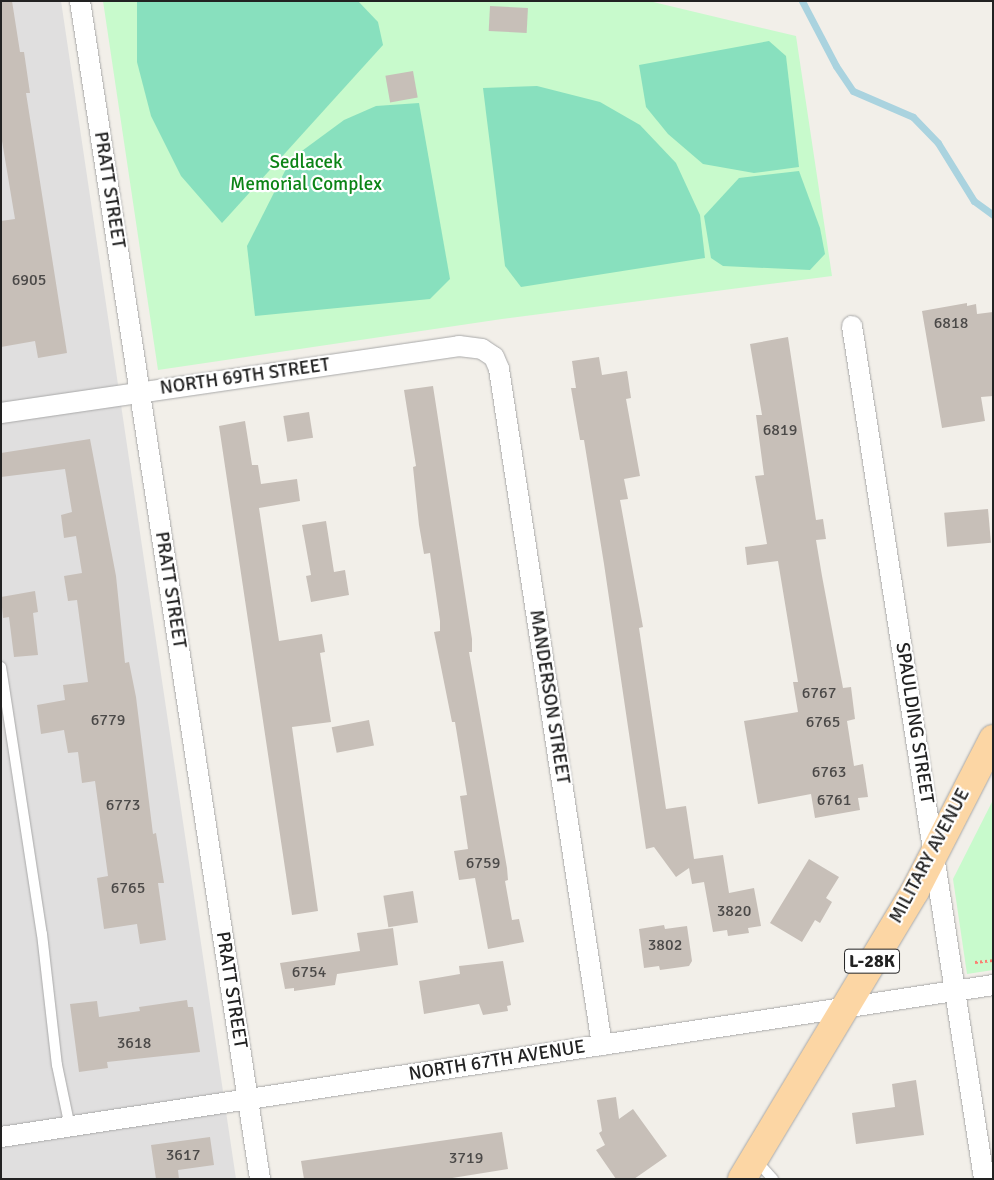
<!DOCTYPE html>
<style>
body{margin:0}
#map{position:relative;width:994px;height:1180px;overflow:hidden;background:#f2efe9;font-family:Signika,sans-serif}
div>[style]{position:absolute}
.residential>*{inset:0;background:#e0dfdf}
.park>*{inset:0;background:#c8facc}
.pitch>*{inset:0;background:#88e0be}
.stream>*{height:7px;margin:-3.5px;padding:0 3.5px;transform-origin:3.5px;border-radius:3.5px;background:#aad3df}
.building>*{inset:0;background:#c7bfb8;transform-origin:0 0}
.path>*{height:3px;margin-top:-1.5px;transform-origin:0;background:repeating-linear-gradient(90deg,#fa8072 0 2.5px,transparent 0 5px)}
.roads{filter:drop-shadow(0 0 1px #a9a9a9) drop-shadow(0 0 1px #a9a9a9)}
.lane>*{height:10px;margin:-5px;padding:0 5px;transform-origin:5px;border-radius:5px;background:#fff}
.street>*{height:20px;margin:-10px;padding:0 10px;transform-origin:10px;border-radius:10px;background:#fff}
.primary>*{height:28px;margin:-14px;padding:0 14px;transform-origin:14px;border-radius:14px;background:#fcd6a4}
span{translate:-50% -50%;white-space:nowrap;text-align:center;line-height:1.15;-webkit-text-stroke:4.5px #fff;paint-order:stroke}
.number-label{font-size:16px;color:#4b4948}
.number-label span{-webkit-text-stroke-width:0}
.shield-label span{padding:1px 4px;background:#fff;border:1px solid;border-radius:4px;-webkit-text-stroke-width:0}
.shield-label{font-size:18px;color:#222;font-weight:700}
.park-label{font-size:19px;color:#0c8416}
.street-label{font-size:19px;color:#222}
.frame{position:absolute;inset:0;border:2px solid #222;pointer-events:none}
</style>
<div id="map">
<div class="residential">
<i style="clip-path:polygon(1px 1px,61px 1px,236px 1179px,1px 1179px)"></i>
</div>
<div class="park">
<i style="clip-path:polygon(103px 1px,649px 1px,796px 36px,832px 276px,502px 319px,158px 370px)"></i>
<i style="clip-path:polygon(993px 800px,993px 970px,967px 974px,953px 879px)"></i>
</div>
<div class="pitch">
<i style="clip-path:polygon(137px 1px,358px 1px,378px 22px,383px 45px,222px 223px,181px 176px,151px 116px,137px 62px)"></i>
<i style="clip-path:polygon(769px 41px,786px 56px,799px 167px,754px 173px,703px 164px,668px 134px,646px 107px,639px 65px)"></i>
<i style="clip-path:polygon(537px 86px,600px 102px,640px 125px,676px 163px,700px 215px,705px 258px,521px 287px,505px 266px,483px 88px)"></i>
<i style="clip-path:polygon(419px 103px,450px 279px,430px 299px,255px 316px,247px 246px,291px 159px,344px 120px,376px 106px)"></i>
<i style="clip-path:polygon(799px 171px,820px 228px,825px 254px,810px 270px,723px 266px,711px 258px,704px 216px,739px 178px)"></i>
</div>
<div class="stream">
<i style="left:802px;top:1px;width:73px;rotate:62.4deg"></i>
<i style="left:836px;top:66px;width:30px;rotate:56deg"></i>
<i style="left:853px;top:91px;width:65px;rotate:23.4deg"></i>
<i style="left:913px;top:117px;width:36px;rotate:46deg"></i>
<i style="left:938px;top:143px;width:68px;rotate:58.2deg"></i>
<i style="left:974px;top:201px;width:24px;rotate:36deg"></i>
</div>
<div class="building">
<i style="clip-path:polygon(12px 1px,20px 52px,24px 52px,30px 93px,26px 93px,67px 353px,38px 358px,35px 341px,1px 347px,1px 221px,15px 219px,1px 135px,1px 2px)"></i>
<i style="left:490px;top:6px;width:38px;height:25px;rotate:3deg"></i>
<i style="left:413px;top:71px;width:27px;height:28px;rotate:80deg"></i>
<i style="clip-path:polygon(967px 303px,967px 306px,976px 304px,977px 314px,993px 312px,993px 396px,981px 397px,985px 421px,942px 428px,922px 311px)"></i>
<i style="clip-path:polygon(788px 337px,816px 520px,823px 519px,826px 539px,816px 540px,822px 576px,843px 688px,851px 687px,855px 719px,847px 721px,854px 766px,863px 764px,868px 797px,858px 798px,860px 810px,815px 818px,811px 794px,758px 804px,744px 721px,798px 712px,793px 682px,798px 682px,778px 561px,747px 565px,745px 547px,767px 544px,755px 476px,764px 475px,756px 415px,762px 415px,750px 344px)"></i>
<i style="clip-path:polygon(599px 357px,602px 375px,627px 371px,631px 398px,626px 399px,640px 476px,624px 479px,628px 499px,620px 500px,643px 627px,639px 628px,666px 809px,686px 806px,694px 859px,723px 855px,729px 893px,754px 888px,761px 926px,748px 928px,749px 933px,728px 936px,727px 930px,713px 932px,704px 882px,692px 884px,689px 868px,676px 877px,654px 847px,646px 849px,604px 564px,584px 440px,580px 440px,571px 388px,576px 388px,572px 361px)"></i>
<i style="clip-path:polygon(433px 386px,472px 639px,472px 652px,469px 652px,507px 868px,508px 880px,505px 881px,512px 920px,519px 919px,524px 942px,488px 949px,475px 878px,459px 880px,454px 851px,468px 849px,460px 796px,467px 795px,455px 722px,452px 722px,434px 632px,440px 631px,440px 621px,430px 553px,424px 554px,419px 525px,413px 467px,416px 466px,404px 390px)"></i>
<i style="left:309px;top:412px;width:26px;height:26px;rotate:81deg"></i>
<i style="clip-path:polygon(245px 421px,252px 465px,258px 465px,261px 484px,297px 479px,300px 501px,259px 508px,279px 641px,322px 634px,325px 652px,320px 653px,331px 722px,292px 727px,318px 911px,292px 915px,219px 426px)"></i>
<i style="clip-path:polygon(90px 439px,116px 576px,125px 663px,129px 662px,136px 697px,153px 834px,156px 833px,164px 883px,158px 883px,166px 940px,140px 944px,137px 924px,104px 929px,97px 878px,108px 876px,95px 781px,82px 783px,78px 752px,68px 753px,64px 730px,41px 734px,37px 705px,65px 700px,63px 685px,88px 682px,77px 600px,68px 601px,64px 576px,82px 573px,76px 536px,64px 538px,61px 515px,72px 512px,65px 469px,1px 477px,1px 453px)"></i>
<i style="left:988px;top:509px;width:34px;height:44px;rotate:85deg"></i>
<i style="clip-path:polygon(326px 521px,334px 572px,345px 570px,349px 595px,311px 602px,306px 576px,311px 575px,302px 525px)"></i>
<i style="clip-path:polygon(35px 591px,38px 612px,33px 613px,38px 655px,14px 657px,9px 617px,3px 618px,1px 597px)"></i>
<i style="left:369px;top:720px;width:26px;height:38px;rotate:79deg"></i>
<i style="clip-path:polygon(809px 859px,839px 877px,826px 898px,832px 902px,820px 923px,815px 920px,802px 942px,770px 923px)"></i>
<i style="left:413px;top:891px;width:32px;height:30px;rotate:81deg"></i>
<i style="clip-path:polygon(664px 925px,665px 929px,687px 926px,692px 961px,689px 966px,660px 970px,659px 966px,644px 968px,639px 929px)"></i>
<i style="clip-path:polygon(393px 928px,398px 965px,337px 974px,335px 985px,294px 991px,294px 988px,285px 989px,280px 963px,360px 951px,357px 933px)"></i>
<i style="clip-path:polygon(503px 961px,511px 1005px,507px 1006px,508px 1011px,483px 1015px,479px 1004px,424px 1014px,419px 981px,460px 974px,459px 966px)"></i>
<i style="clip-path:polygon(187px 1000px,188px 1007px,193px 1007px,200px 1052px,107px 1062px,108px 1068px,79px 1072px,70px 1004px,97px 1001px,99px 1017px,140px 1011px,139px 1007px)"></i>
<i style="clip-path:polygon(916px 1080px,924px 1135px,856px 1144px,852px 1113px,895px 1107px,892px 1084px)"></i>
<i style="clip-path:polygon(616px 1097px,619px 1119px,633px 1109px,667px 1156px,634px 1179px,616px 1179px,596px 1150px,605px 1145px,599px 1133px,602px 1131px,597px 1100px)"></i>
<i style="clip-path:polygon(502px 1132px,508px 1169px,446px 1179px,304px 1179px,301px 1161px)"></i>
<i style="clip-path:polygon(210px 1137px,214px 1165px,178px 1170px,179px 1179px,156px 1179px,151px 1145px)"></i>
</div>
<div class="path">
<i style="left:975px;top:962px;width:18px;rotate:-6deg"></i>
</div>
<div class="roads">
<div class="lane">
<i style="left:1px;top:667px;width:270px;rotate:81.3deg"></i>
<i style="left:42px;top:934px;width:132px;rotate:83.5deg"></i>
<i style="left:57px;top:1065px;width:63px;rotate:78.2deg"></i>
<i style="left:755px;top:1159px;width:27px;rotate:48deg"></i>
</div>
<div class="street">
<i style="left:80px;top:1px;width:1192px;rotate:81.31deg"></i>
<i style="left:852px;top:326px;width:863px;rotate:81.2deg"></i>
<i style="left:1px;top:413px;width:463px;rotate:-8.3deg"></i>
<i style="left:459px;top:346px;width:23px;rotate:7deg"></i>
<i style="left:482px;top:349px;width:14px;rotate:34deg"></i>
<i style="left:494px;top:357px;width:13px;rotate:67deg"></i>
<i style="left:499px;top:369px;width:684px;rotate:81.34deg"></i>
<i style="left:1px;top:1137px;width:1004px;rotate:-8.71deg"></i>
</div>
<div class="primary">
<i style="left:742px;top:1179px;width:336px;rotate:-59deg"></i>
<i style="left:915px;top:891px;width:171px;rotate:-62.8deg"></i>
</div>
</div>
<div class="number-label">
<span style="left:29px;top:280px">6905</span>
<span style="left:951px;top:323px">6818</span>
<span style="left:780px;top:430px">6819</span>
<span style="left:819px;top:693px">6767</span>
<span style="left:108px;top:720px">6779</span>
<span style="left:823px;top:722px">6765</span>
<span style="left:829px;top:772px">6763</span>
<span style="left:834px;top:800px">6761</span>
<span style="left:123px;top:805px">6773</span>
<span style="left:483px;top:863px">6759</span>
<span style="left:128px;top:888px">6765</span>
<span style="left:734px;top:911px">3820</span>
<span style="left:665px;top:945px">3802</span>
<span style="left:309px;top:972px">6754</span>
<span style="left:134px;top:1043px">3618</span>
<span style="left:183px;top:1155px">3617</span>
<span style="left:466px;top:1158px">3719</span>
</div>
<div class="shield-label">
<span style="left:872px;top:961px">L-28K</span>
</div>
<div class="park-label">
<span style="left:306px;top:174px">Sedlacek<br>Memorial Complex</span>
</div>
<div class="street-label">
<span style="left:109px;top:190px;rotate:81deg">PRATT STREET</span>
<span style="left:245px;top:377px;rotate:-8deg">NORTH 69TH STREET</span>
<span style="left:170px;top:590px;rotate:81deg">PRATT STREET</span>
<span style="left:549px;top:697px;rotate:81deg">MANDERSON STREET</span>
<span style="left:914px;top:723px;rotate:81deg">SPAULDING STREET</span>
<span style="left:930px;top:856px;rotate:-62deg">MILITARY AVENUE</span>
<span style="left:231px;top:990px;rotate:81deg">PRATT STREET</span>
<span style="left:497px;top:1061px;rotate:-9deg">NORTH 67TH AVENUE</span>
</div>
<div class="frame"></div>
</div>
